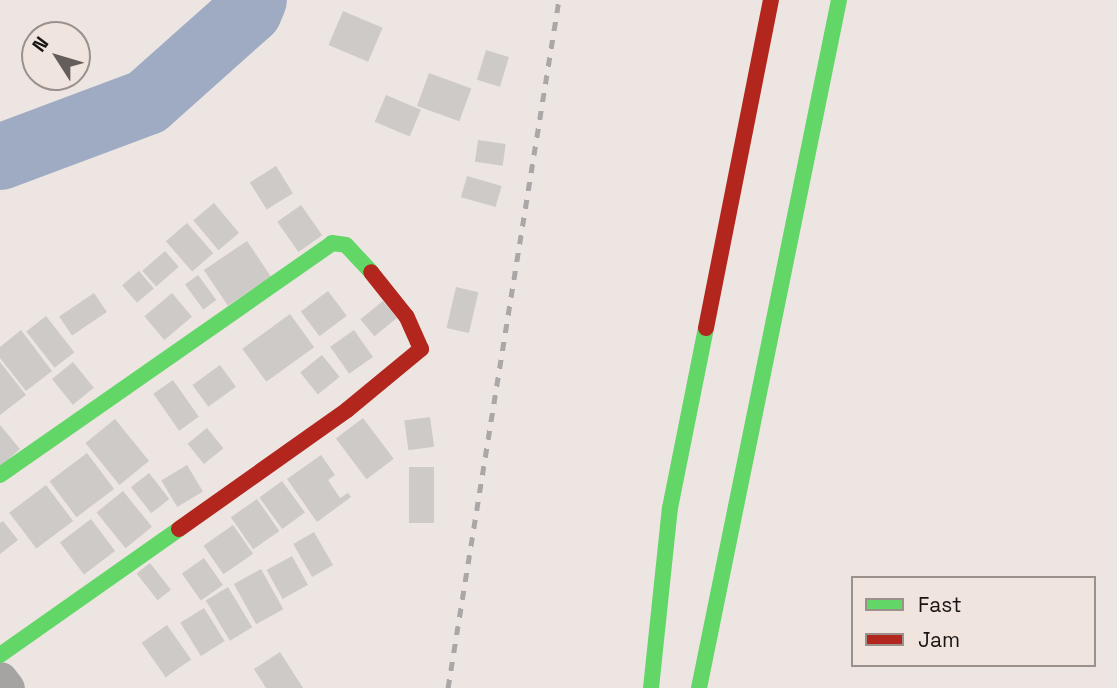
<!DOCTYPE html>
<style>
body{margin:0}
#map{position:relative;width:1117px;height:688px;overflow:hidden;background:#ece5e2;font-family:"Space Grotesk",sans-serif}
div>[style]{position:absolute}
.river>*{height:66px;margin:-33px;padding:0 33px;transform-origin:33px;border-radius:33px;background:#9eabc2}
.building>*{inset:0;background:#cecac7;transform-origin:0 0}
.street>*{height:35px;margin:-17.5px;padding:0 17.5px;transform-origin:17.5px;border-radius:17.5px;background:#a6a4a2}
.fast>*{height:16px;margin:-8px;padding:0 8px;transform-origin:8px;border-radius:8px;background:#63d668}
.jam>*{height:16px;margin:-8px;padding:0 8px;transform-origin:8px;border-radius:8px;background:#b3261e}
.rail>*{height:5px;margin-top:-2.5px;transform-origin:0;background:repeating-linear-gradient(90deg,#aba7a6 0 9px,transparent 0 18px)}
span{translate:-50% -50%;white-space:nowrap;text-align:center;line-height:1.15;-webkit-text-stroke:5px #f0e4de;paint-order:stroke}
.legend{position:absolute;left:851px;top:576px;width:245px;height:91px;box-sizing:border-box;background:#f0e4de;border:2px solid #9a918d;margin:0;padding:9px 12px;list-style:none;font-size:21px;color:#191513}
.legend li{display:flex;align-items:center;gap:14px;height:35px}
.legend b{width:35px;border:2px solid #9a918d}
.north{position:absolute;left:21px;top:21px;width:70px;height:70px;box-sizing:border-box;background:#f0e4de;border:2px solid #9a918d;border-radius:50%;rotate:307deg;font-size:19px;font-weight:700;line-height:28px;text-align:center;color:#191513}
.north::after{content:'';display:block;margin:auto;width:24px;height:32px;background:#635e5b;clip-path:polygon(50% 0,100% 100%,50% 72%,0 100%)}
</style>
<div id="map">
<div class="river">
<i style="left:0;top:157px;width:157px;rotate:-20.5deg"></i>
<i style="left:147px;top:102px;width:137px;rotate:-41.7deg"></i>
<i style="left:249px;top:11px;width:12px;rotate:-66deg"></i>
</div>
<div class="building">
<i style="left:343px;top:11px;width:43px;height:37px;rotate:23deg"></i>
<i style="left:486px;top:50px;width:24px;height:31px;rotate:17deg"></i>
<i style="left:429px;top:73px;width:45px;height:35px;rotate:20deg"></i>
<i style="left:386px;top:95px;width:38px;height:29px;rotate:23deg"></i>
<i style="left:478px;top:140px;width:28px;height:22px;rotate:8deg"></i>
<i style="left:276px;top:166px;width:32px;height:31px;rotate:58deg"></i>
<i style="left:467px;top:176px;width:36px;height:22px;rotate:16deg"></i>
<i style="left:214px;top:203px;width:39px;height:27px;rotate:50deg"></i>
<i style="left:301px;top:205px;width:37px;height:29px;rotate:55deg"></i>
<i style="left:187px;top:223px;width:40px;height:28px;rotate:49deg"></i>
<i style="left:247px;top:241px;width:43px;height:52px;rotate:56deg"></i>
<i style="left:165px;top:251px;width:21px;height:30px;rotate:49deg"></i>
<i style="left:139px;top:271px;width:23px;height:22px;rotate:50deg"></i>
<i style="left:198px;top:275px;width:31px;height:16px;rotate:54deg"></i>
<i style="left:456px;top:287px;width:23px;height:42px;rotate:13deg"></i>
<i style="left:328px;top:291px;width:31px;height:34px;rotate:53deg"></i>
<i style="left:94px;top:293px;width:23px;height:42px;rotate:56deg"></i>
<i style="left:172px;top:293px;width:31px;height:36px;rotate:50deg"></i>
<i style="left:383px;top:301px;width:22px;height:29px;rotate:51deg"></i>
<i style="left:290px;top:314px;width:41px;height:59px;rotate:54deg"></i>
<i style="left:46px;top:316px;width:46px;height:25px;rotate:52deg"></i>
<i style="clip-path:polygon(21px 330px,52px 371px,26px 391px,0 358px,0 347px)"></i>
<i style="left:354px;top:330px;width:33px;height:29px;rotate:55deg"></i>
<i style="left:322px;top:355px;width:28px;height:28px;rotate:51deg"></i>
<i style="clip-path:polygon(0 362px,26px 395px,0 415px)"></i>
<i style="left:73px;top:362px;width:33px;height:27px;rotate:51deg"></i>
<i style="left:220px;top:365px;width:27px;height:34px;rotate:54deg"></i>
<i style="left:173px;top:380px;width:45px;height:24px;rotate:55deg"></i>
<i style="left:430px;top:417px;width:30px;height:26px;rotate:82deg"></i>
<i style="left:363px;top:418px;width:51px;height:34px;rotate:53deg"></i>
<i style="left:115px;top:419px;width:54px;height:38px;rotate:51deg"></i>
<i style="clip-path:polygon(0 425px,20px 449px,0 467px)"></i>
<i style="left:207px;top:428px;width:26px;height:25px;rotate:51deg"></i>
<i style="left:87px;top:453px;width:45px;height:47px;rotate:53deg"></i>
<i style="clip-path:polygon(321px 455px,335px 475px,328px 480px,340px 498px,348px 493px,351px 497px,317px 522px,287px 479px)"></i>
<i style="left:187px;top:465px;width:31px;height:30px;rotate:59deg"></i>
<i style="left:409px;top:467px;width:25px;height:56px"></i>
<i style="left:149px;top:473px;width:33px;height:23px;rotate:52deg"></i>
<i style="left:282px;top:481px;width:39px;height:28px;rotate:54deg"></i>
<i style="left:46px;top:485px;width:45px;height:46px;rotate:53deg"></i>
<i style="left:123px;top:491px;width:46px;height:34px;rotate:51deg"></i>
<i style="left:257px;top:499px;width:39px;height:32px;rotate:55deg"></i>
<i style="left:91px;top:519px;width:40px;height:39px;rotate:53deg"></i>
<i style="clip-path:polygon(3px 521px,18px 540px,0 554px,0 523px)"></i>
<i style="left:233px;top:525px;width:35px;height:36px;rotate:55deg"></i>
<i style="left:314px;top:532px;width:38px;height:24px;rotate:60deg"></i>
<i style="left:292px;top:556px;width:33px;height:29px;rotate:61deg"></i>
<i style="left:204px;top:558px;width:33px;height:27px;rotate:55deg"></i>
<i style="left:150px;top:563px;width:34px;height:17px;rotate:52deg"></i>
<i style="left:261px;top:569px;width:46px;height:31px;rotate:61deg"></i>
<i style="left:228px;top:587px;width:47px;height:26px;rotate:59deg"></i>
<i style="left:204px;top:608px;width:39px;height:28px;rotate:58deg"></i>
<i style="left:167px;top:625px;width:42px;height:31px;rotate:55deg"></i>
<i style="clip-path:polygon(280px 652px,303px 688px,266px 688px,254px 669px)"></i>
</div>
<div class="street">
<i style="left:0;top:679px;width:11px;rotate:52deg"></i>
</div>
<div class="fast">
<i style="left:0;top:475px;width:405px;rotate:-34.9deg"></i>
<i style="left:332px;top:243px;width:14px;rotate:8deg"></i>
<i style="left:346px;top:245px;width:37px;rotate:47deg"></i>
<i style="left:0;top:655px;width:219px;rotate:-35.1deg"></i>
<i style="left:651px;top:688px;width:181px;rotate:-84deg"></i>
<i style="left:670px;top:508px;width:184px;rotate:-78.7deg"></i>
<i style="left:699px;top:688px;width:702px;rotate:-78.5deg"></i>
</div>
<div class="jam">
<i style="left:706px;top:328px;width:334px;rotate:-78.8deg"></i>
<i style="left:179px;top:529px;width:206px;rotate:-35.3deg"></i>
<i style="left:347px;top:410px;width:96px;rotate:-39.5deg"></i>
<i style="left:421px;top:349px;width:36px;rotate:-114deg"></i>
<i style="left:406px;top:316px;width:56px;rotate:-128.5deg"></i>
</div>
<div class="rail">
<i style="left:448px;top:688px;width:697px;rotate:-80.84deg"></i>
</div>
<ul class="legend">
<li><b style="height:9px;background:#63d668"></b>Fast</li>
<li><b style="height:9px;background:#b3261e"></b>Jam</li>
</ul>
<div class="north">N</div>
</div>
